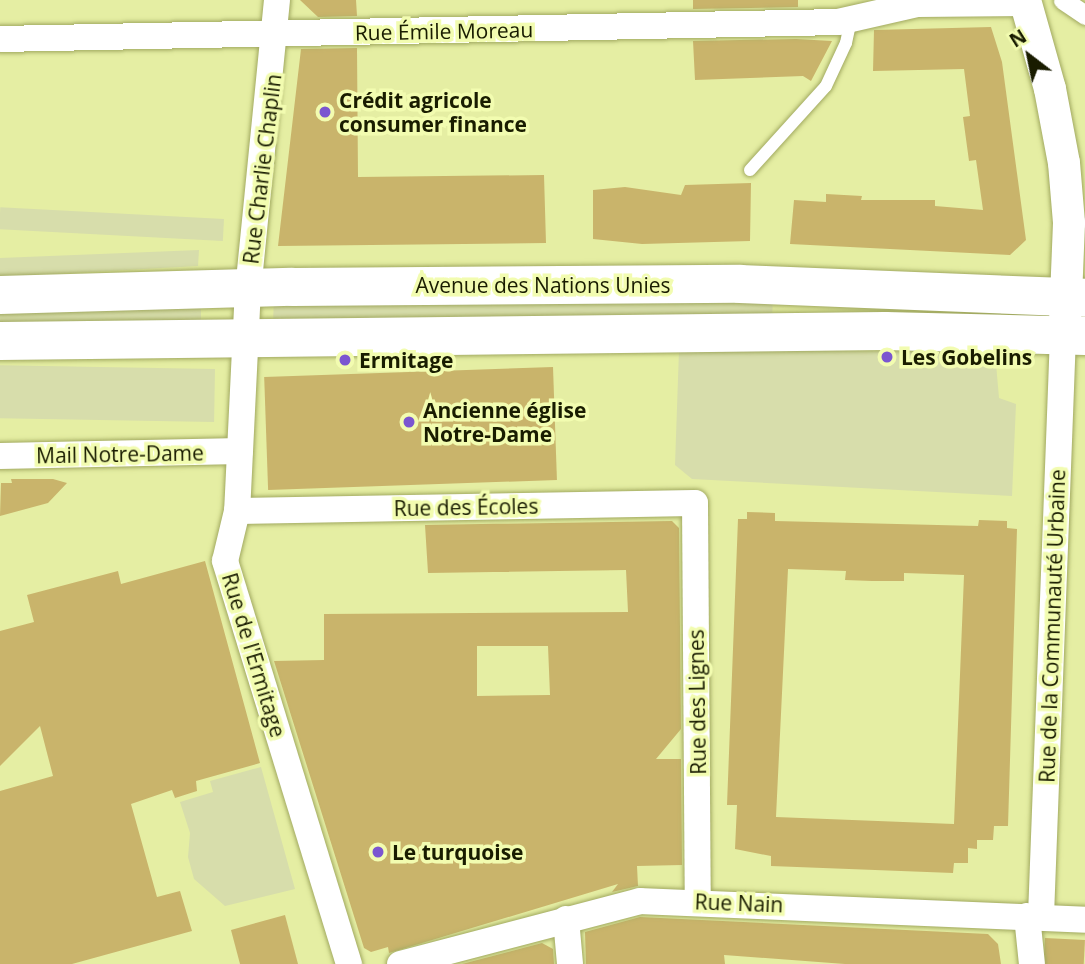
<!DOCTYPE html>
<meta charset="utf-8">
<style>
body{margin:0}
#map{position:relative;width:1085px;height:964px;overflow:hidden;background:#e5eea3;font-family:"Open Sans",sans-serif}
div>[style]{position:absolute}
.green>*{inset:0;background:#d7ddab;transform-origin:0 0}
.building>*{inset:0;background:#c9b46b;transform-origin:0 0}
.roads{filter:drop-shadow(0 0 2px #a1a960) drop-shadow(0 0 2px #a1a960)}
.service>*{height:12px;margin:-6px;padding:0 6px;transform-origin:6px;border-radius:6px;background:#fff}
.pedestrian>*{height:19px;margin:-9.5px;padding:0 9.5px;transform-origin:9.5px;border-radius:9.5px;background:#fff}
.minor>*{height:26px;margin:-13px;padding:0 13px;transform-origin:13px;border-radius:13px;background:#fff}
.tertiary>*{height:32px;margin:-16px;padding:0 16px;transform-origin:16px;border-radius:16px;background:#fff}
.primary>*{height:38px;margin:-19px;padding:0 19px;transform-origin:19px;border-radius:19px;background:#fff}
.dots>*{width:19px;height:19px;translate:-50% -50%;box-sizing:border-box;border:4px solid #f2fcb0;border-radius:50%}
span{translate:-50% -50%;white-space:nowrap;text-align:center;line-height:1.15;-webkit-text-stroke:7px #f2fcb0;paint-order:stroke}
.street-label{font-size:21px;color:#191c00}
.poi-label{font-size:21px;color:#191c00;font-weight:700}
.left{translate:0 -50%;text-align:left}
.north{position:absolute;left:994px;top:21px;width:70px;height:70px;-webkit-text-stroke:5px #f2fcb0;paint-order:stroke;rotate:328deg;font-size:19px;font-weight:700;line-height:28px;text-align:center;color:#191c00}
.north::after{content:'';display:block;margin:auto;width:24px;height:32px;background:#191c00;clip-path:polygon(50% 0,100% 100%,50% 72%,0 100%)}
</style>
<div id="map">
<div class="green">
<i style="left:224px;top:219px;width:22px;height:224px;rotate:93deg"></i>
<i style="clip-path:polygon(199px 250px,198px 266px,0 277px,0 258px)"></i>
<i style="clip-path:polygon(274px 297px,773px 297px,772px 318px,273px 323px)"></i>
<i style="clip-path:polygon(201px 299px,201px 326px,0 328px,0 306px)"></i>
<i style="clip-path:polygon(679px 350px,995px 352px,999px 398px,1016px 404px,1012px 496px,692px 479px,675px 465px)"></i>
<i style="left:215px;top:369px;width:53px;height:215px;rotate:91deg"></i>
<i style="clip-path:polygon(261px 767px,295px 889px,225px 906px,194px 879px,188px 857px,190px 833px,180px 802px,213px 792px,210px 781px)"></i>
</div>
<div class="building">
<i style="clip-path:polygon(300px 0,356px 0,357px 16px,318px 17px)"></i>
<i style="clip-path:polygon(693px 0,798px 0,798px 7px,693px 9px)"></i>
<i style="clip-path:polygon(991px 27px,1002px 62px,1026px 240px,1010px 255px,790px 244px,794px 200px,826px 202px,826px 194px,862px 196px,861px 200px,935px 200px,935px 206px,983px 210px,976px 160px,969px 161px,963px 117px,970px 116px,964px 69px,873px 71px,874px 30px)"></i>
<i style="clip-path:polygon(796px 39px,832px 41px,811px 81px,803px 76px,695px 80px,693px 41px)"></i>
<i style="clip-path:polygon(357px 48px,358px 177px,544px 175px,546px 243px,278px 246px,301px 49px)"></i>
<i style="clip-path:polygon(751px 183px,750px 241px,642px 244px,593px 239px,593px 190px,625px 187px,681px 195px,685px 185px)"></i>
<i style="left:553px;top:367px;width:113px;height:289px;rotate:88deg"></i>
<i style="clip-path:polygon(11px 479px,53px 479px,67px 483px,48px 503px,0 516px,1px 483px,12px 483px)"></i>
<i style="clip-path:polygon(evenodd,747px 512px,775px 513px,775px 521px,978px 526px,979px 520px,1007px 521px,1007px 528px,1017px 529px,1008px 826px,994px 826px,993px 840px,977px 840px,977px 849px,968px 848px,968px 863px,954px 863px,953px 873px,771px 866px,771px 856px,735px 849px,737px 805px,727px 805px,738px 519px,747px 519px,747px 512px,788px 569px,846px 571px,845px 580px,872px 581px,904px 581px,904px 573px,964px 575px,954px 824px,776px 817px,788px 569px)"></i>
<i style="clip-path:polygon(evenodd,672px 521px,679px 528px,681px 729px,656px 759px,681px 759px,682px 865px,637px 866px,638px 886px,612px 892px,618px 884px,389px 953px,388px 947px,371px 952px,364px 948px,274px 661px,324px 660px,324px 614px,628px 612px,626px 570px,428px 573px,425px 525px,672px 521px,477px 646px,548px 646px,550px 695px,477px 696px,477px 646px)"></i>
<i style="clip-path:polygon(205px 561px,260px 763px,196px 781px,197px 791px,175px 798px,172px 790px,131px 804px,157px 897px,180px 891px,192px 931px,72px 964px,0 964px,0 791px,53px 776px,40px 726px,0 766px,0 631px,34px 622px,27px 595px,118px 571px,121px 584px)"></i>
<i style="clip-path:polygon(285px 915px,298px 964px,240px 964px,231px 930px)"></i>
<i style="clip-path:polygon(640px 917px,988px 934px,998px 944px,1001px 964px,845px 964px,724px 955px,725px 964px,586px 964px,585px 932px)"></i>
<i style="left:1045px;top:938px;width:40px;height:26px;rotate:3deg"></i>
<i style="clip-path:polygon(542px 943px,553px 949px,554px 964px,462px 964px)"></i>
</div>
<div class="roads">
<div class="service">
<i style="left:750px;top:170px;width:113px;rotate:-47.9deg"></i>
<i style="left:826px;top:86px;width:47px;rotate:-65.1deg"></i>
<i style="left:846px;top:43px;width:24px;rotate:-78deg"></i>
</div>
<div class="pedestrian">
<i style="left:1063px;top:0;width:27px;rotate:34deg"></i>
</div>
<div class="minor">
<i style="left:277px;top:0;width:289px;rotate:95.7deg"></i>
<i style="left:248px;top:288px;width:223px;rotate:92.8deg"></i>
<i style="left:237px;top:511px;width:51px;rotate:103.5deg"></i>
<i style="left:225px;top:561px;width:422px;rotate:72.9deg"></i>
<i style="left:0;top:39px;width:838px;rotate:-1.16deg"></i>
<i style="left:838px;top:22px;width:81px;rotate:-12.8deg"></i>
<i style="left:917px;top:4px;width:109px;rotate:-0.5deg"></i>
<i style="left:0;top:456px;width:240px;rotate:-1.2deg"></i>
<i style="left:237px;top:511px;width:458px;rotate:-1deg"></i>
<i style="left:695px;top:503px;width:398px;rotate:89.6deg"></i>
<i style="left:1027px;top:916px;width:48px;rotate:84.1deg"></i>
<i style="left:1041px;top:916px;width:580px;rotate:-87.83deg"></i>
<i style="left:566px;top:919px;width:45px;rotate:84.9deg"></i>
<i style="left:400px;top:964px;width:248px;rotate:-14.7deg"></i>
<i style="left:640px;top:901px;width:445px;rotate:2.4deg"></i>
</div>
<div class="tertiary">
<i style="left:1025px;top:0;width:92px;rotate:74.3deg"></i>
<i style="left:1050px;top:89px;width:75px;rotate:79.3deg"></i>
<i style="left:1064px;top:163px;width:60px;rotate:85.2deg"></i>
<i style="left:1069px;top:223px;width:98px;rotate:92.3deg"></i>
</div>
<div class="primary">
<i style="left:0;top:295px;width:292px;rotate:-1.6deg"></i>
<i style="left:292px;top:287px;width:448px;rotate:-0.4deg"></i>
<i style="left:740px;top:284px;width:345px;rotate:2.3deg"></i>
<i style="left:0;top:341px;width:885px;rotate:-0.65deg"></i>
<i style="left:885px;top:331px;width:200px;rotate:1.4deg"></i>
</div>
</div>
<div class="dots">
<i style="left:325px;top:112px;background:#7b56d0"></i>
<i style="left:887px;top:357px;background:#7b56d0"></i>
<i style="left:345px;top:360px;background:#7b56d0"></i>
<i style="left:409px;top:422px;background:#7b56d0"></i>
<i style="left:378px;top:852px;background:#7b56d0"></i>
</div>
<div class="street-label">
<span style="left:444px;top:31px;rotate:-1deg">Rue Émile Moreau</span>
<span style="left:262px;top:169px;rotate:-83deg">Rue Charlie Chaplin</span>
<span style="left:543px;top:285px">Avenue des Nations Unies</span>
<span style="left:120px;top:454px;rotate:-1deg">Mail Notre-Dame</span>
<span style="left:466px;top:507px;rotate:-1deg">Rue des Écoles</span>
<span style="left:1052px;top:626px;rotate:-88deg">Rue de la Communauté Urbaine</span>
<span style="left:254px;top:655px;rotate:73deg">Rue de l'Ermitage</span>
<span style="left:697px;top:702px;rotate:-91deg">Rue des Lignes</span>
<span style="left:739px;top:903px;rotate:2deg">Rue Nain</span>
</div>
<div class="poi-label">
<span class="left" style="left:339px;top:112px">Crédit agricole<br>consumer finance</span>
<span class="left" style="left:901px;top:357px">Les Gobelins</span>
<span class="left" style="left:359px;top:360px">Ermitage</span>
<span class="left" style="left:423px;top:422px">Ancienne église<br>Notre-Dame</span>
<span class="left" style="left:392px;top:852px">Le turquoise</span>
</div>
<div class="north">N</div>
</div>
